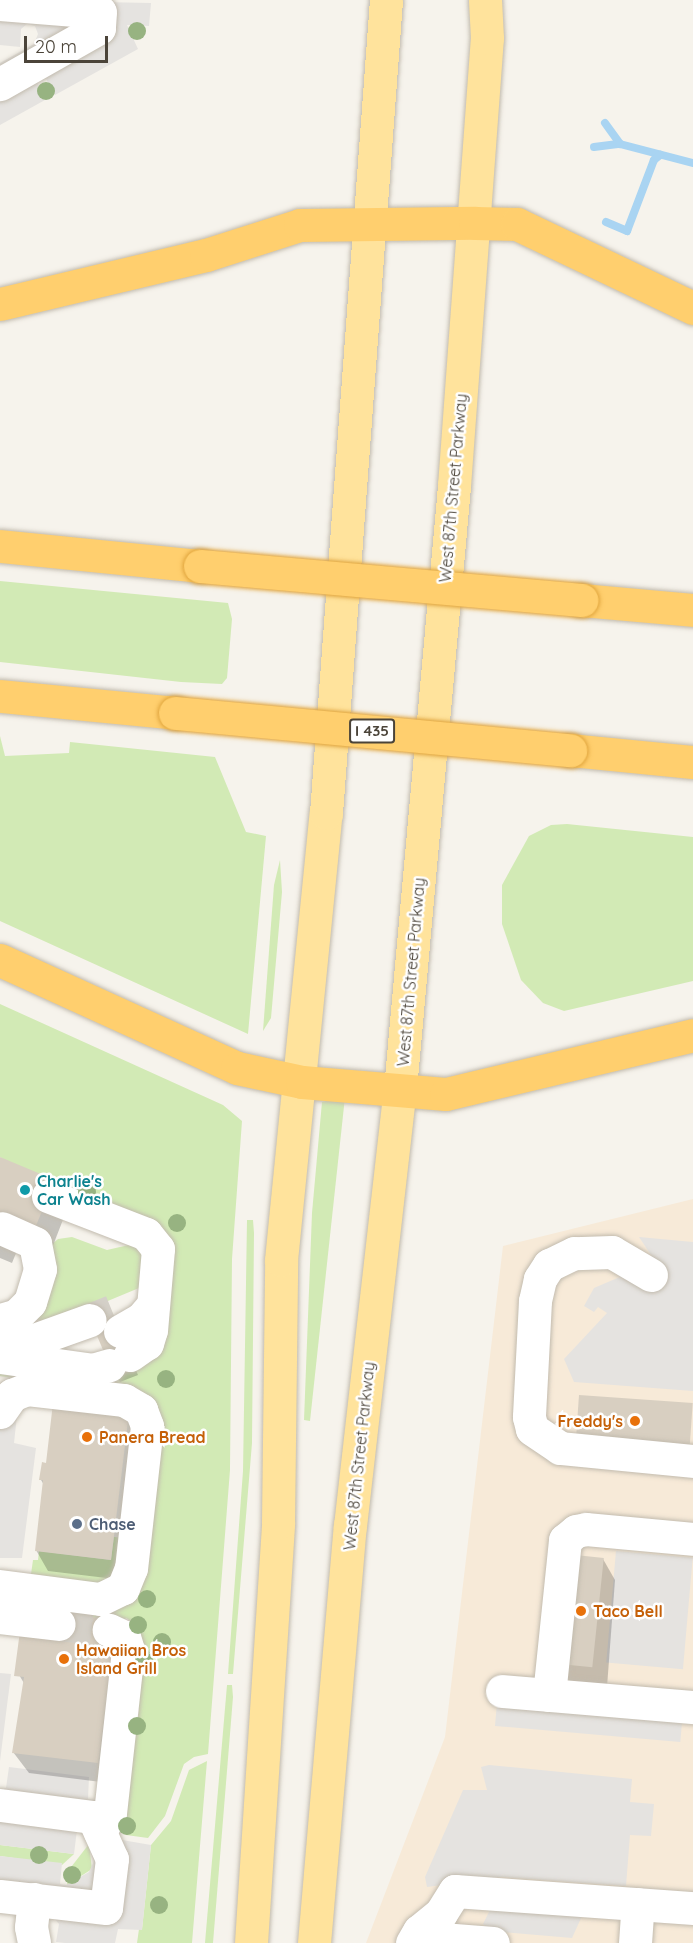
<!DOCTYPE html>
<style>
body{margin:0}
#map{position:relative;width:693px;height:1943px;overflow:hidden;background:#f6f3ec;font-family:Quicksand,sans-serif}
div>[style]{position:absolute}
.commercial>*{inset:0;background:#f7ead8}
.green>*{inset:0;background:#d2eab5}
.parking>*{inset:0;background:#e5e3e0;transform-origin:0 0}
.shadow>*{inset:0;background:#0003}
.stream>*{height:8px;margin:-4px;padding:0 4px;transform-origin:4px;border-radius:4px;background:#a9d4f2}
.building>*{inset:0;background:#d8cfc1;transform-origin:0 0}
.minor-tunnel>*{height:33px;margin-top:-16.5px;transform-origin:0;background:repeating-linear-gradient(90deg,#d4d0c8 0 33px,transparent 0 49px)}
.roads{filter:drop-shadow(0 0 2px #c2bbae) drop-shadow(0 0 2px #c2bbae)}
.minor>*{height:33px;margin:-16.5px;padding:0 16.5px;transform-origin:16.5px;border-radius:16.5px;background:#fff}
.major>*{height:33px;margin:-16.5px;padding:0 16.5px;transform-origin:16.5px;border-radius:16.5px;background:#ffe39c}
.highway>*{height:33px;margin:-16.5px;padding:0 16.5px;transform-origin:16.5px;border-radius:16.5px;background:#ffcf6e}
.bridges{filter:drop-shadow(0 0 2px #e0a43c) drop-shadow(0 0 2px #e0a43c)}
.highway-bridge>*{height:33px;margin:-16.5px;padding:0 16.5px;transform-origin:16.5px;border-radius:16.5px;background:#ffcf6e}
.trees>*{width:18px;height:18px;margin:-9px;border-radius:50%;background:#97b381}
.dots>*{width:16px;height:16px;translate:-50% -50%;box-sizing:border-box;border:3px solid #fff;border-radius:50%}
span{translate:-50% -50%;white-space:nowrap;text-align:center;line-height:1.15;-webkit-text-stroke:5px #fff;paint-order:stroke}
.shield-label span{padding:2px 4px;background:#fff;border:2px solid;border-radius:4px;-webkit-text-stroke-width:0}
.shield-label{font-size:15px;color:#4b4439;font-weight:700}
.street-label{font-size:16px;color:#4b4439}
.culture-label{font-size:16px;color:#0d838f;font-weight:700}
.left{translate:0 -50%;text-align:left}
.food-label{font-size:16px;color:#c56008;font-weight:700}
.right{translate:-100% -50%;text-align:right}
.service-label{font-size:16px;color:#4e5e75;font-weight:700}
.scale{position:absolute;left:24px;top:36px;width:84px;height:27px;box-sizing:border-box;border:3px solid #4b4439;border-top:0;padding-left:8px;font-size:18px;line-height:21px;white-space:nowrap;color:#4b4439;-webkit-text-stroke:4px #fff;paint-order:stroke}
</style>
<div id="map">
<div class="commercial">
<i style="clip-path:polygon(693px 1199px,693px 1943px,366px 1943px,445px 1737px,503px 1246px)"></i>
</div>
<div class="green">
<i style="clip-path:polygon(0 581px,228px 603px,232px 619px,227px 678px,222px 684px,181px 682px,0 662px)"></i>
<i style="clip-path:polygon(0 736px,5px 756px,69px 753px,70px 742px,215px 757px,246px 832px,266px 836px,248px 1034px,0 921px)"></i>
<i style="clip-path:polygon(567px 824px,693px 837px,693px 981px,564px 1011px,543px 1003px,521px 980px,502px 924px,502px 885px,529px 836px,551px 825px)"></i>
<i style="clip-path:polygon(280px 860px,282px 892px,271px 1018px,263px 1031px,274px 885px)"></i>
<i style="clip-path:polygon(0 1004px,223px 1105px,242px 1121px,232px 1259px,230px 1470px,208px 1754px,194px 1757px,184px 1764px,165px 1816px,148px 1838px,126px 1835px,118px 1826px,129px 1795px,132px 1718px,138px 1718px,139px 1709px,133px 1708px,134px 1623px,126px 1618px,122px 1623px,53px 1613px,123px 1601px,127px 1605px,134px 1600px,130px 1595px,156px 1402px,150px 1397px,0 1376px,0 1367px,90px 1378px,167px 1259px,0 1157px)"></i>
<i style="clip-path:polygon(345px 1097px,310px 1421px,304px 1420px,312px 1213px,322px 1102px)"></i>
<i style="clip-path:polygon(247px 1220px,253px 1220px,254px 1233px,252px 1443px,233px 1674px,228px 1674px,243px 1471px)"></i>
<i style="clip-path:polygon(72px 1237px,107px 1250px,133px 1244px,144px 1250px,139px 1288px,50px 1325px,32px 1317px,51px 1245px,58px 1239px)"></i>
<i style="clip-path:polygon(114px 1537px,125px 1538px,108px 1586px,31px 1574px,33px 1560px,38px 1560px,39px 1551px,111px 1560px)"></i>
<i style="clip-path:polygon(227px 1685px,232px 1685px,233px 1697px,213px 1943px,205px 1943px)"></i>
<i style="clip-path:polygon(207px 1761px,192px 1943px,137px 1943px,139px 1929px,142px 1929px,151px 1845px,171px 1821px,189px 1770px)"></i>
<i style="clip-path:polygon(89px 1844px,92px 1869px,67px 1885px,68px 1871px)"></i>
<i style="clip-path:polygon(0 1845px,74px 1854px,62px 1865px,0 1856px)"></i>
</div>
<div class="parking">
<i style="clip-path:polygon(0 0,151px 3px,149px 26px,127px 25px,138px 49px,55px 95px,46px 79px,37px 81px,45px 100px,0 125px,0 63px,34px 44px,38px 34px,35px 26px,27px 24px,21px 29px,20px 47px,0 45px)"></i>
<i style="clip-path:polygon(639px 1237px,693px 1242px,693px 1391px,574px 1382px,564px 1359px,607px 1313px,598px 1307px,594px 1312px,584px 1306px,594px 1288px,650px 1264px,653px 1258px)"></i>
<i style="clip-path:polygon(0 1394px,18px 1406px,14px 1443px,36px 1448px,22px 1558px,0 1558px)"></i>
<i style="left:616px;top:1551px;width:77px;height:112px;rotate:5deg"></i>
<i style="clip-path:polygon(0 1673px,11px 1674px,0 1761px)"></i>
<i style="left:497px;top:1703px;width:186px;height:23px;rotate:5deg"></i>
<i style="clip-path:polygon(489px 1765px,632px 1779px,630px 1802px,654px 1804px,651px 1836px,630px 1835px,626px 1886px,502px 1877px,427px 1887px,425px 1877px,463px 1790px,487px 1790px,481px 1767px)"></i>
<i style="clip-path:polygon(9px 1767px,89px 1777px,88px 1799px,96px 1800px,122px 1840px,151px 1845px,142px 1930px,118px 1929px,115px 1943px,65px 1943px,56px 1942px,59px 1924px,55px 1919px,0 1912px,0 1856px,62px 1863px,60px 1884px,66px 1885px,89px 1872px,94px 1861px,83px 1830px,77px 1830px,74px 1854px,0 1845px,0 1790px,6px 1788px)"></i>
<i style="clip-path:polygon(490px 1910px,582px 1916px,572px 1938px,490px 1931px,483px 1924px)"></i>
</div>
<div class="shadow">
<i style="clip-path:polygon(0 1159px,68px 1207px,50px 1253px,21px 1241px,12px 1263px,0 1258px)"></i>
<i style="clip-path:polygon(109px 1307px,138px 1375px,120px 1382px,116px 1376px)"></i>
<i style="clip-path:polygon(128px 1414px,140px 1434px,123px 1580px,48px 1571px,36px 1550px,44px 1485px,41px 1480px,47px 1464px)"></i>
<i style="clip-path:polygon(603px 1559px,615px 1580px,607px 1687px,571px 1684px,559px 1664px)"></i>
<i style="clip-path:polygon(113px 1642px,109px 1783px,29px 1773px,13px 1752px,25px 1685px,18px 1673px)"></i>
</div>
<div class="stream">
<i style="left:605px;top:123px;width:26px;rotate:54deg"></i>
<i style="left:594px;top:147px;width:26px;rotate:-7deg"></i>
<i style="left:620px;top:144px;width:75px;rotate:14.6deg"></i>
<i style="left:606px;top:222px;width:23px;rotate:23deg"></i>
<i style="left:627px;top:231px;width:76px;rotate:-69.2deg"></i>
<i style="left:654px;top:160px;width:8px;rotate:-40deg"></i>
</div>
<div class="building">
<i style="clip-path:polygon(0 1157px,55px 1180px,35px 1228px,0 1232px)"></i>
<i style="left:106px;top:1298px;width:76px;height:23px;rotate:67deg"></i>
<i style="left:579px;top:1395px;width:114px;height:45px;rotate:4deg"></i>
<i style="clip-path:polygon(53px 1403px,129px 1413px,111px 1560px,35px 1551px,43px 1480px,39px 1480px,42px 1462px,46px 1463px)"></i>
<i style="left:566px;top:1554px;width:38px;height:110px;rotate:6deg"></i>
<i style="clip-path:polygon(60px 1614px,110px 1619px,114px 1641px,98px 1763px,12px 1753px,24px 1677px,14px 1676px,20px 1631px)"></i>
</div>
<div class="minor-tunnel">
<i style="left:90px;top:1320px;width:24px;rotate:-22deg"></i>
<i style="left:59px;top:1624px;width:50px;rotate:6.8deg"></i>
</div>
<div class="roads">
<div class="minor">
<i style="left:0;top:4px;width:100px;rotate:4.6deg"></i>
<i style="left:100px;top:12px;width:16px;rotate:94deg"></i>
<i style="left:99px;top:28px;width:114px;rotate:150.5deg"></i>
<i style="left:48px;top:1196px;width:105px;rotate:21.2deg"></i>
<i style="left:146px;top:1234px;width:19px;rotate:51deg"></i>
<i style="left:158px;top:1249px;width:81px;rotate:94.9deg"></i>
<i style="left:151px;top:1330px;width:14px;rotate:107deg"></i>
<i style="left:147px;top:1343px;width:21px;rotate:145deg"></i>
<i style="left:651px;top:1275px;width:45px;rotate:-149.5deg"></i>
<i style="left:612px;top:1252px;width:38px;rotate:178deg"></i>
<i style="left:574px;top:1253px;width:28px;rotate:154deg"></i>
<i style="left:549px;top:1265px;width:17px;rotate:123deg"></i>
<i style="left:540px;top:1279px;width:23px;rotate:103deg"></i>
<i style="left:535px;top:1301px;width:116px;rotate:93deg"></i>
<i style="left:529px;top:1417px;width:12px;rotate:76deg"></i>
<i style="left:532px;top:1429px;width:34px;rotate:34deg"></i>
<i style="left:560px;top:1448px;width:134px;rotate:5.6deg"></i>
<i style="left:0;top:1320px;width:18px;rotate:-16deg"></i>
<i style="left:17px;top:1315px;width:18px;rotate:-45deg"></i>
<i style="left:30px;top:1302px;width:34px;rotate:-73deg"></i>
<i style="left:40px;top:1269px;width:26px;rotate:-101deg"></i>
<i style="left:35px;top:1243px;width:36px;rotate:-156deg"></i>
<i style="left:120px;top:1331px;width:24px;rotate:-30deg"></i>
<i style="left:141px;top:1319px;width:18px;rotate:-49deg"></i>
<i style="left:0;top:1343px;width:34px;rotate:-5deg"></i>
<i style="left:34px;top:1340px;width:59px;rotate:-19.7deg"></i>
<i style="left:0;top:1357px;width:93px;rotate:8deg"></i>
<i style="left:92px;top:1370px;width:18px;rotate:-16deg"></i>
<i style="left:0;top:1412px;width:21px;rotate:-55deg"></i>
<i style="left:12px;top:1395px;width:16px;rotate:-22deg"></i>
<i style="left:27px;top:1389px;width:98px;rotate:6.5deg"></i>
<i style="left:124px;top:1400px;width:20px;rotate:30deg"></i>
<i style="left:141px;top:1410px;width:17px;rotate:69deg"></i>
<i style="left:147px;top:1426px;width:143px;rotate:96.4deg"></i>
<i style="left:131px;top:1568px;width:22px;rotate:112deg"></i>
<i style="left:123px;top:1588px;width:25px;rotate:154deg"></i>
<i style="left:100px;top:1599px;width:101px;rotate:-172.6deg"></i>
<i style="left:0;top:1617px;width:59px;rotate:6.8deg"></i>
<i style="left:502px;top:1691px;width:192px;rotate:4.8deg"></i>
<i style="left:549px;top:1695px;width:156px;rotate:-84.1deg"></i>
<i style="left:565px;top:1540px;width:14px;rotate:-39deg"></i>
<i style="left:576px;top:1531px;width:10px;rotate:-11deg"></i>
<i style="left:586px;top:1529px;width:107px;rotate:5.3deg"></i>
<i style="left:0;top:1805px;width:94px;rotate:7.4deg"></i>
<i style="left:93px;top:1817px;width:46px;rotate:65.7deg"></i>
<i style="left:112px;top:1859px;width:49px;rotate:97deg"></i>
<i style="left:106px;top:1908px;width:107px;rotate:-173.5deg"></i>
<i style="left:100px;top:1832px;width:21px;rotate:-62deg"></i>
<i style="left:110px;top:1813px;width:164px;rotate:-83.7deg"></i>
<i style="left:128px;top:1650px;width:14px;rotate:-107deg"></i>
<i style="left:124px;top:1637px;width:17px;rotate:-155deg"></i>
<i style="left:34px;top:1899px;width:28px;rotate:96deg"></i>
<i style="left:31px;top:1927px;width:16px;rotate:79deg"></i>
<i style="left:416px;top:1937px;width:77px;rotate:4.5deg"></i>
<i style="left:412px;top:1943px;width:14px;rotate:-60deg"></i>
<i style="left:419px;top:1931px;width:28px;rotate:-39deg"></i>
<i style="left:441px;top:1913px;width:26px;rotate:-58deg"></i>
<i style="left:455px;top:1891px;width:239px;rotate:4.1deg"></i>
<i style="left:635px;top:1943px;width:39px;rotate:-86deg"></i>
</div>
<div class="major">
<i style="left:251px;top:1943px;width:421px;rotate:-86.3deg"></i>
<i style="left:278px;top:1523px;width:263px;rotate:-89.3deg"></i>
<i style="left:281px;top:1260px;width:449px;rotate:-84.3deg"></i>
<i style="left:326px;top:813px;width:815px;rotate:-85.78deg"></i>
<i style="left:314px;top:1943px;width:419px;rotate:-85.1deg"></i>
<i style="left:350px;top:1526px;width:440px;rotate:-83.5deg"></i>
<i style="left:400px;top:1089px;width:605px;rotate:-84.88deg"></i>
<i style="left:454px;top:486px;width:449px;rotate:-85.8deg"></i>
<i style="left:487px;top:38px;width:38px;rotate:-93deg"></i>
</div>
<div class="highway">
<i style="left:0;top:304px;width:212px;rotate:-13.4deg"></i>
<i style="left:206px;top:255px;width:99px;rotate:-17.7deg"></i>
<i style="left:300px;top:225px;width:175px;rotate:-0.7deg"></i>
<i style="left:475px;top:223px;width:42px;rotate:1.4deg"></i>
<i style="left:517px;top:224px;width:195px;rotate:25.5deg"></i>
<i style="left:0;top:546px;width:201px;rotate:5.7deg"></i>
<i style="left:581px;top:600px;width:112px;rotate:5.1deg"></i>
<i style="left:0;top:696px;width:176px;rotate:5.5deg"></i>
<i style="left:570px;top:750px;width:124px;rotate:5.6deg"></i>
<i style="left:0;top:960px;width:260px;rotate:24.5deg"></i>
<i style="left:237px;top:1068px;width:66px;rotate:12.2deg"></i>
<i style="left:302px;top:1082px;width:144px;rotate:4.8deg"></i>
<i style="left:446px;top:1094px;width:254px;rotate:-13.4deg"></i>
</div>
</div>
<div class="bridges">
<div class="highway-bridge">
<i style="left:200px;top:566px;width:383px;rotate:5.1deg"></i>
<i style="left:175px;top:713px;width:397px;rotate:5.4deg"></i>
</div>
</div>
<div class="trees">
<i style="left:137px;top:31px"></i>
<i style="left:46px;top:91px"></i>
<i style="left:87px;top:1192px"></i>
<i style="left:177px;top:1223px"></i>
<i style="left:166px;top:1379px"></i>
<i style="left:147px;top:1599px"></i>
<i style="left:138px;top:1625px"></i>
<i style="left:162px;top:1642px"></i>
<i style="left:144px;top:1658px"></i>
<i style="left:137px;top:1726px"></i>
<i style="left:127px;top:1826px"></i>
<i style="left:39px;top:1855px"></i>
<i style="left:72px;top:1875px"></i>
<i style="left:159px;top:1905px"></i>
</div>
<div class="dots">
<i style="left:25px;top:1190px;background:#0f9aa8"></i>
<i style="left:635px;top:1421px;background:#e8710a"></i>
<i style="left:87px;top:1437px;background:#e8710a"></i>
<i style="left:77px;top:1524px;background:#5c6f8a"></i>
<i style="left:581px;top:1611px;background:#e8710a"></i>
<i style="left:64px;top:1659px;background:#e8710a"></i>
</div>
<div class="shield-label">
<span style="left:372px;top:731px">I 435</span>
</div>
<div class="street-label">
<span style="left:453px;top:488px;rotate:-85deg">West 87th Street Parkway</span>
<span style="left:411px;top:972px;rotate:-85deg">West 87th Street Parkway</span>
<span style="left:359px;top:1456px;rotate:-84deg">West 87th Street Parkway</span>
</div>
<div class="culture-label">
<span class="left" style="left:37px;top:1190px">Charlie's<br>Car Wash</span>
</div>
<div class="food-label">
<span class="right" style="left:623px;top:1421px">Freddy's</span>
<span class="left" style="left:99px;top:1437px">Panera Bread</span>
<span class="left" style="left:593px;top:1611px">Taco Bell</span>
<span class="left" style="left:76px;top:1659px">Hawaiian Bros<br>Island Grill</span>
</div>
<div class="service-label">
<span class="left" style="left:89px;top:1524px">Chase</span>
</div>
<div class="scale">20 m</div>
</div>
